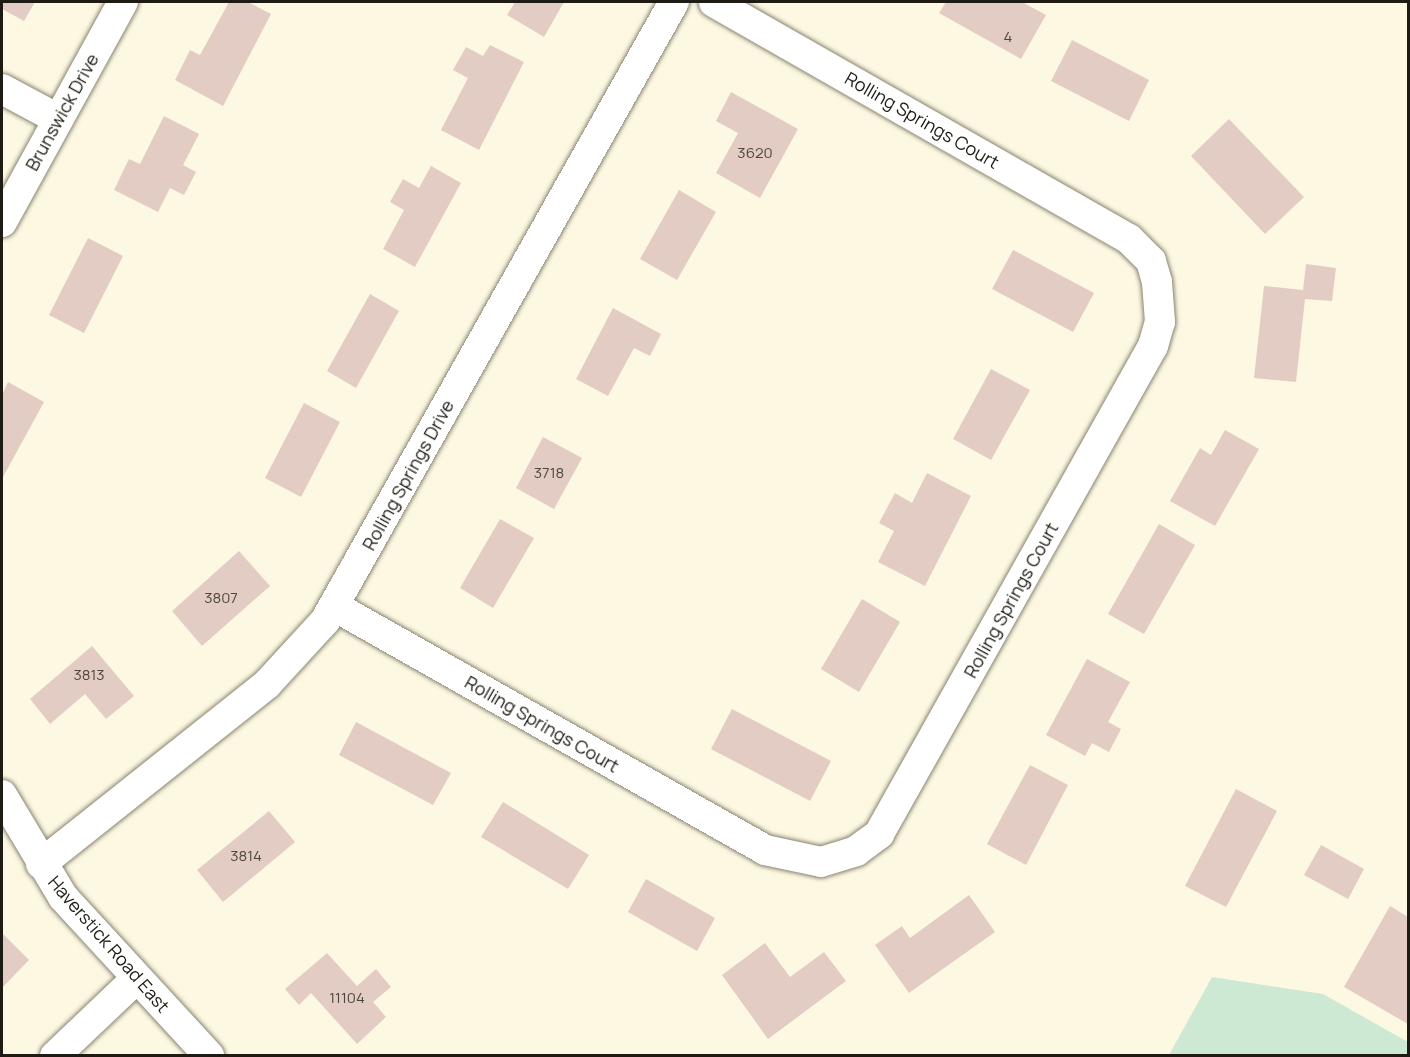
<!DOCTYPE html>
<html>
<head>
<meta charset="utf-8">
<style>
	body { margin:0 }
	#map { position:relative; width:1410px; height:1057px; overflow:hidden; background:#fdf8e2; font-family:Manrope,sans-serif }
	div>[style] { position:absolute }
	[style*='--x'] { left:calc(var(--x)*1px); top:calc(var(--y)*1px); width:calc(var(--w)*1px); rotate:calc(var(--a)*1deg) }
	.green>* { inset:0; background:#cee9d3 }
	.building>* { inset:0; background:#e3ccc3 }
	.roads { filter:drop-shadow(0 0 2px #888471) drop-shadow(0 0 2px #888471) }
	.minor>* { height:30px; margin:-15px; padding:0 15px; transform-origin:15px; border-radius:15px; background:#fff }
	span { translate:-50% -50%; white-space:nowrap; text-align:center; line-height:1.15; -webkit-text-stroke:4.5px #fff; paint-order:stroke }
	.number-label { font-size:15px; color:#4e473f }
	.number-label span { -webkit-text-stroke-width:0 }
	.street-label { font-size:18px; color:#1d1b13 }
	.frame { position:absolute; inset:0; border:3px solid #1d1b13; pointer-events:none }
</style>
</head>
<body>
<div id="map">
	<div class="green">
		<div style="clip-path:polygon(1212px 977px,1323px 994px,1408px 1042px,1408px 1055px,1169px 1055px)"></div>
	</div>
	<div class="building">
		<div style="clip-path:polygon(2px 2px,35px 2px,24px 21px,2px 9px)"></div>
		<div style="clip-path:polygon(229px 2px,248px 2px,271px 14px,223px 106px,175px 80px,190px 50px,200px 55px)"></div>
		<div style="clip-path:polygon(515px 2px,564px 2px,544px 37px,507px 15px)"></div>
		<div style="clip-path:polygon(946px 2px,1022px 2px,1046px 15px,1021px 59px,939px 13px)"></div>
		<div style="clip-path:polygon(1072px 40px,1149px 80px,1129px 121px,1051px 81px)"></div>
		<div style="clip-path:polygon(490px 45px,524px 62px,479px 150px,441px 130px,468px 78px,453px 70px,466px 47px,483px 56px)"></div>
		<div style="clip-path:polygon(731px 92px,798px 129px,760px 198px,716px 173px,738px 133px,716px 121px)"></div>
		<div style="clip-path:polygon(164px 116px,199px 134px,183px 165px,196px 172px,184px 195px,170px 188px,158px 212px,114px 190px,129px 159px,140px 164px)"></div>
		<div style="clip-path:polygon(1229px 119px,1304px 197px,1265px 234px,1191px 156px)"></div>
		<div style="clip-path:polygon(431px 166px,461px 183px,415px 267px,383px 249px,404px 210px,390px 202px,403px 179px,419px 188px)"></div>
		<div style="clip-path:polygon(679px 190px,716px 212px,677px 280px,640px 259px)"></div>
		<div style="clip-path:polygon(88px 238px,123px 256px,84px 333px,49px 315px)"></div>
		<div style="clip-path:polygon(1013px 250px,1094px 293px,1073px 332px,992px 289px)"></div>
		<div style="clip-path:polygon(1306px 264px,1336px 268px,1332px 301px,1305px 299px,1296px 382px,1254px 378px,1264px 286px,1303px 290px)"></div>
		<div style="clip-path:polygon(370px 294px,399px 311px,356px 388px,327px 371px)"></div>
		<div style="clip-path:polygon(613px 308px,661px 334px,650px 356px,634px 348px,608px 396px,576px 379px)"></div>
		<div style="clip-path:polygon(991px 369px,1030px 390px,991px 460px,953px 439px)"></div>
		<div style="clip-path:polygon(8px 382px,44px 402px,3px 477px,2px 395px)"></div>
		<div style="clip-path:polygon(304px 403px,340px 422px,301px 497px,265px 478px)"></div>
		<div style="clip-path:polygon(1225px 430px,1259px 449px,1215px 526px,1170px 501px,1200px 448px,1211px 455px)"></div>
		<div style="clip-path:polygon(543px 437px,582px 458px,554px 509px,516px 488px)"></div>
		<div style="clip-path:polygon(927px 473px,971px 496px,925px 586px,878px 562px,894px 531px,879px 523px,895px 493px,912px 503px)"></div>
		<div style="clip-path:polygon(500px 519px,534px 538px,493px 608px,460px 588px)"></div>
		<div style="clip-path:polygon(1159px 524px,1195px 545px,1144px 634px,1108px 614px)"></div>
		<div style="clip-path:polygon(239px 551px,270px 586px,202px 646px,172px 611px)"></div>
		<div style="clip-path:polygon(862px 599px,900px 622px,859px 692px,821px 669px)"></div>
		<div style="clip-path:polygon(92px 646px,134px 696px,106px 719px,85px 694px,50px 724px,30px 699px)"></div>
		<div style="clip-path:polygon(1087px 659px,1130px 682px,1108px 722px,1121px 729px,1109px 752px,1092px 743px,1085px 756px,1046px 735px)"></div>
		<div style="clip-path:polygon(732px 709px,831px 761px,810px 801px,711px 749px)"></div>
		<div style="clip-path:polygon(356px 722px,451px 773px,433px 805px,339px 755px)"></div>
		<div style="clip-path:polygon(1030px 765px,1068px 785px,1026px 865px,987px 844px)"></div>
		<div style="clip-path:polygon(1236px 789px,1277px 811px,1226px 907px,1185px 886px)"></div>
		<div style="clip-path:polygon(503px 802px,589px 855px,568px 889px,481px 837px)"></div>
		<div style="clip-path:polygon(269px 811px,295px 842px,223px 902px,197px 870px)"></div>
		<div style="clip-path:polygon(1321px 845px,1364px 869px,1348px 899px,1304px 875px)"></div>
		<div style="clip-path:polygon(646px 879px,715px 918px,697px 951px,628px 912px)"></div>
		<div style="clip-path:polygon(969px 895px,995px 932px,909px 993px,875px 945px,902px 926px,910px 938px)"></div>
		<div style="clip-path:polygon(1390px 906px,1408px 917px,1408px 1024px,1344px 987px)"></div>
		<div style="clip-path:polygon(2px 933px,29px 960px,2px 988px)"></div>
		<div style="clip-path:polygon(765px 943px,790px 977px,824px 952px,846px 981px,768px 1039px,722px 975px)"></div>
		<div style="clip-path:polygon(327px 953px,357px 986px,376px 969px,391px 987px,373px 1002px,386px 1017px,357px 1044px,311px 993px,299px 1005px,285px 989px)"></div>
	</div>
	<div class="roads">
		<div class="minor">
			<div style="--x:2;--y:89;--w:64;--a:28.2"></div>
			<div style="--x:2;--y:222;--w:251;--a:-61.2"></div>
			<div style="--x:334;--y:606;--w:495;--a:29.5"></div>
			<div style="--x:765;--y:850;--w:57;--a:12.1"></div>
			<div style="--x:821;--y:862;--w:37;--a:-17"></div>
			<div style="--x:856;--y:851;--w:29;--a:-36"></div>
			<div style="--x:879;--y:834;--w:560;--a:-60.69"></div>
			<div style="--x:1153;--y:346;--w:25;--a:-74"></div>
			<div style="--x:1160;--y:322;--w:40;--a:-94.3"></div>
			<div style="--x:1157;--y:282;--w:22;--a:-106"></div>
			<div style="--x:1151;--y:261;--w:31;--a:-135"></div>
			<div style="--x:1129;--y:239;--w:478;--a:-150.3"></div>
			<div style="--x:2;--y:795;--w:119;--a:59.1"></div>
			<div style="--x:63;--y:897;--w:216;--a:47.4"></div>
			<div style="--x:41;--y:864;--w:289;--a:-38.5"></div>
			<div style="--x:267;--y:684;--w:86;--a:-47.4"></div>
			<div style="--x:325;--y:621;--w:711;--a:-60.59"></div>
			<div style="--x:55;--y:1056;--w:113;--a:-43.6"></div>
		</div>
	</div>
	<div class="number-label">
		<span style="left:1008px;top:37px">4</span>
		<span style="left:755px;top:153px">3620</span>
		<span style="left:549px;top:473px">3718</span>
		<span style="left:221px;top:598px">3807</span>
		<span style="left:89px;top:675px">3813</span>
		<span style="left:246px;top:856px">3814</span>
		<span style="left:347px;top:998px">11104</span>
	</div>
	<div class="street-label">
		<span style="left:62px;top:112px;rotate:-61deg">Brunswick Drive</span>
		<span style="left:922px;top:120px;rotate:30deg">Rolling Springs Court</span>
		<span style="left:408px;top:475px;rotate:-61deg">Rolling Springs Drive</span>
		<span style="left:1011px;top:600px;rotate:-61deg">Rolling Springs Court</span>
		<span style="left:542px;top:724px;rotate:30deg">Rolling Springs Court</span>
		<span style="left:109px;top:944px;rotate:49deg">Haverstick Road East</span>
	</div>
	<div class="frame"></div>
</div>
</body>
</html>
